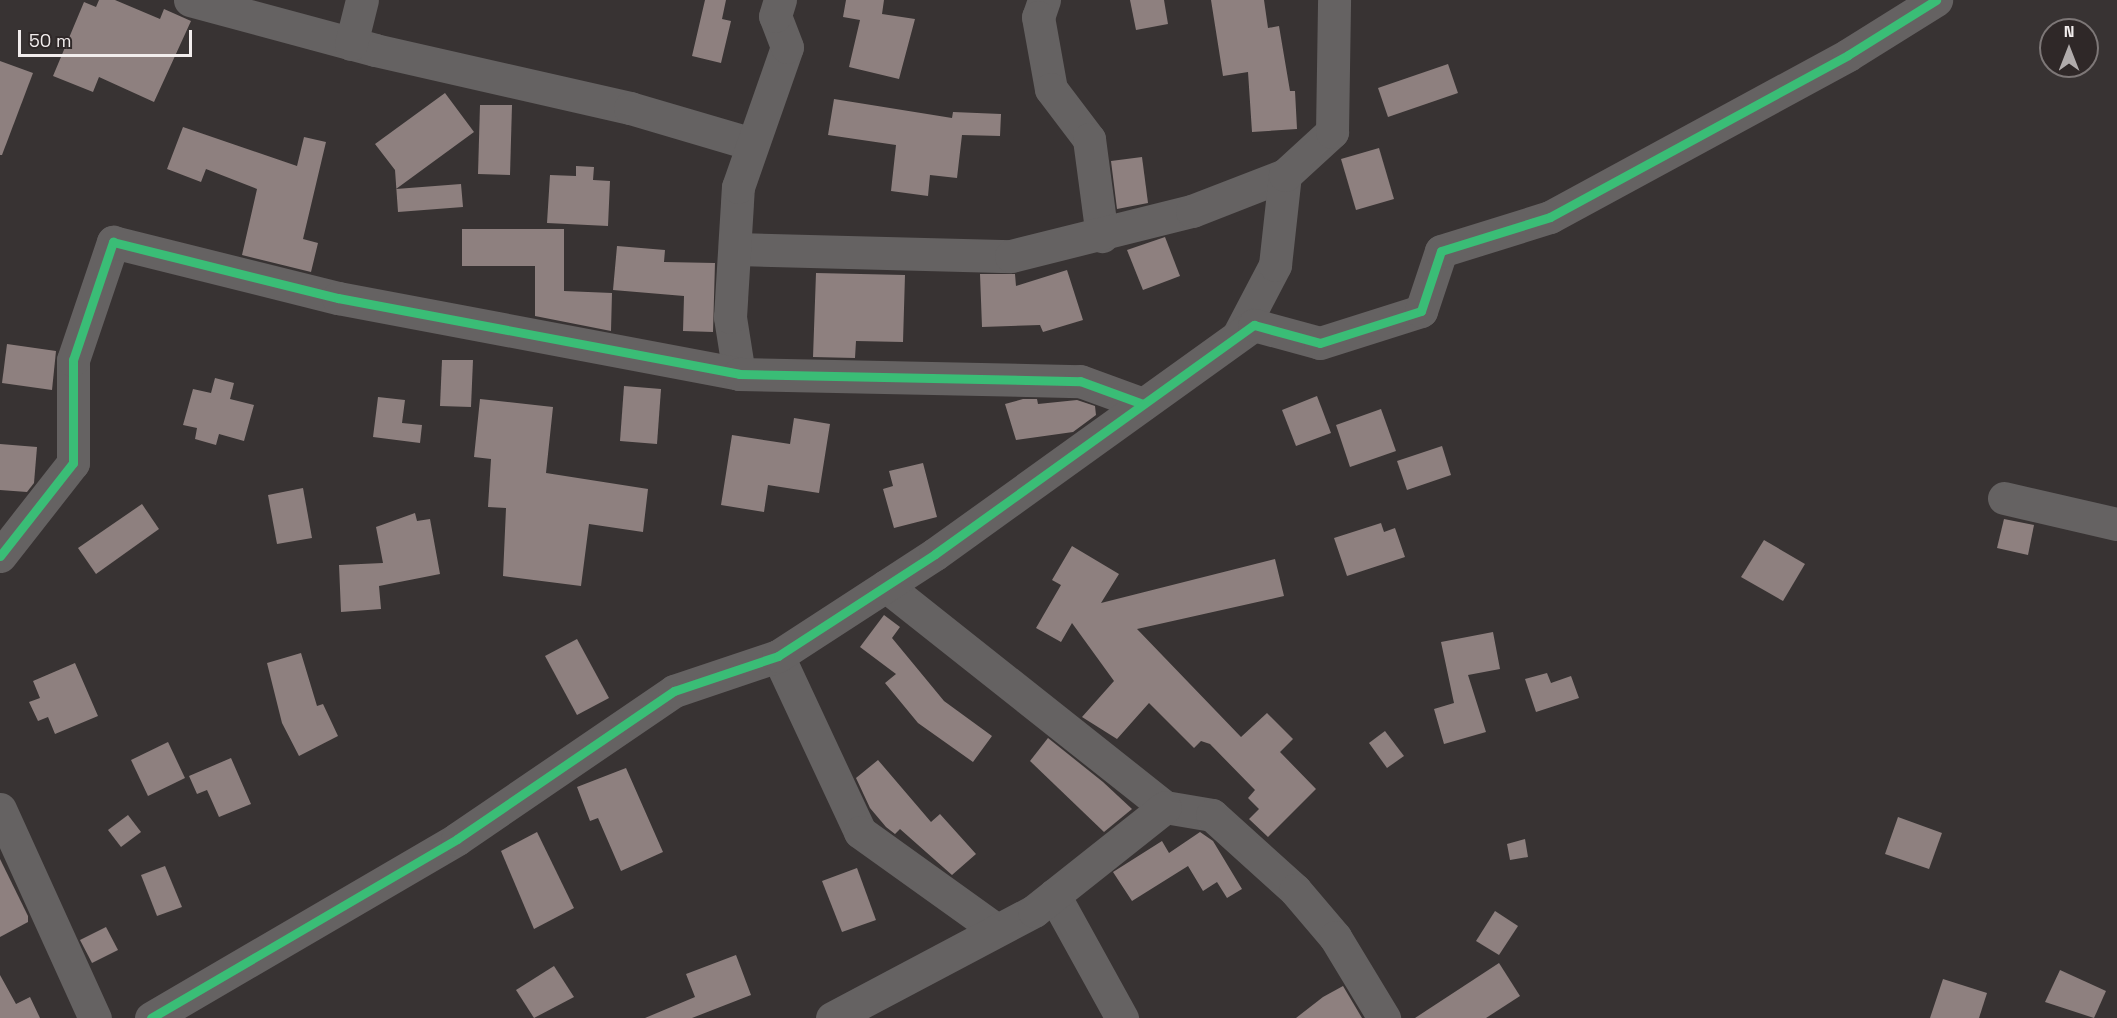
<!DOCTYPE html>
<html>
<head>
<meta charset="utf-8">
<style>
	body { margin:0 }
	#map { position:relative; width:2117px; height:1018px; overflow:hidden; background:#383333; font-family:"Space Grotesk",sans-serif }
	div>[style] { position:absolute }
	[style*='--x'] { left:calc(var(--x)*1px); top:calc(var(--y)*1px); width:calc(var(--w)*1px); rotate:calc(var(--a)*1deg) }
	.building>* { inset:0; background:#8e807f }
	.minor>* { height:33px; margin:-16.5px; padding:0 16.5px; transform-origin:16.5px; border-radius:16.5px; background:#656262 }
	.cycleway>* { height:9px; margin:-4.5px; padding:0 4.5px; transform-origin:4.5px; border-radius:4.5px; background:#3abd76 }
	span { translate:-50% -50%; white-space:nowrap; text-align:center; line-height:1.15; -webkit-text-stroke:6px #2f2828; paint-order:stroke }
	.north { position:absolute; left:2039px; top:18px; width:60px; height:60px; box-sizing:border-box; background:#2f2828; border:2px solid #7d7777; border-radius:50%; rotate:0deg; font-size:16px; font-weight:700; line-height:24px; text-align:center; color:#f2eded }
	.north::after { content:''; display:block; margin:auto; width:21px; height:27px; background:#b1acac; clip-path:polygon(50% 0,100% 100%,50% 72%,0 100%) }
	.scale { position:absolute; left:18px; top:30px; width:174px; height:27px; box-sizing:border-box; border:3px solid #f2eded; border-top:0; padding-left:8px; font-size:18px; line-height:21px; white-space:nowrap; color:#f2eded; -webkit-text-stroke:4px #2f2828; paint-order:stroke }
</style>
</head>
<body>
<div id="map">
	<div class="building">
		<div style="clip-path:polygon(99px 0,115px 0,160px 19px,164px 9px,191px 21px,154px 102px,99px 77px,93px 92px,53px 76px,84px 2px,96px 7px)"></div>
		<div style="clip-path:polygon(705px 0,726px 0,722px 19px,731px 21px,721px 63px,692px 56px)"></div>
		<div style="clip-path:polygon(846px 0,884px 0,882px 14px,915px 19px,899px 79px,849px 67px,860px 20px,843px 17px)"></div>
		<div style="clip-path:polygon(1130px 0,1164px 0,1168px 24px,1136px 30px)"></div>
		<div style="clip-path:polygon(1211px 0,1264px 0,1268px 28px,1279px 26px,1290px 91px,1295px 91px,1297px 129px,1252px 132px,1248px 72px,1223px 76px)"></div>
		<div style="clip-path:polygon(0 61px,33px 73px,2px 155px,0 155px)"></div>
		<div style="clip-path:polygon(1448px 64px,1458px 93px,1388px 117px,1378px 88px)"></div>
		<div style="clip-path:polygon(445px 93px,474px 132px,396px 189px,461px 184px,463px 207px,398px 212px,395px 170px,375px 144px)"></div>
		<div style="clip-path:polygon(834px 99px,952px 118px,953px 112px,1001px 114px,1000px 136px,962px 135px,957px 178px,930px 175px,928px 196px,891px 191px,896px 145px,828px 135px)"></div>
		<div style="clip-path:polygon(480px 105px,512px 105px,510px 175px,478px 174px)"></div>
		<div style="clip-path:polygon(183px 127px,297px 166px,304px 137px,326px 142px,303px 239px,318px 243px,311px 272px,242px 255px,257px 189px,206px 169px,201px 182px,167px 169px)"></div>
		<div style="clip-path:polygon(1379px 148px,1394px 199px,1356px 210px,1341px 159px)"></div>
		<div style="clip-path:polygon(1142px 157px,1148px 203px,1117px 209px,1111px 161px)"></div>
		<div style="clip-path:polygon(576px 166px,594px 167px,593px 180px,610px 181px,608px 226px,547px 223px,550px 175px,576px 176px)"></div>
		<div style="clip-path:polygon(462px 229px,564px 229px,564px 291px,612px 293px,611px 331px,535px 316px,535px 266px,462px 266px)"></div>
		<div style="clip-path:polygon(1165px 237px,1180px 276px,1143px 290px,1127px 250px)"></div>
		<div style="clip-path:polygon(617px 246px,665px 250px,664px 262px,715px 263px,713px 332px,683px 331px,684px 296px,613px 290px)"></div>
		<div style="clip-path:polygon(1067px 270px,1083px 320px,1043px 332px,1040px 325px,982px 327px,980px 274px,1015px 274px,1016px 286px)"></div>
		<div style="clip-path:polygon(816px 273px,905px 275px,903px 342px,856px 341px,855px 358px,813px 357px)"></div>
		<div style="clip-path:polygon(7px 344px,56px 351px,52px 390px,2px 383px)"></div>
		<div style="clip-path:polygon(442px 360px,473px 360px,471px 407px,440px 406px)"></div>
		<div style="clip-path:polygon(215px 378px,234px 383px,230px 399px,254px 405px,244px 441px,219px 434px,216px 445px,195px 439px,197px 428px,183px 425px,193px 389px,211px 393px)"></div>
		<div style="clip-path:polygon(624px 386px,661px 389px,657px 444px,620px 441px)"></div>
		<div style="clip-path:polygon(1317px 396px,1331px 433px,1296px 446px,1282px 410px)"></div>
		<div style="clip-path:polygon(378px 397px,405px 400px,402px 423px,422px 425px,420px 443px,373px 437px)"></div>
		<div style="clip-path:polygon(480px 399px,553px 407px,546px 473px,648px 489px,643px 532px,589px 524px,581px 586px,503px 576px,506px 508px,488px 507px,491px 459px,474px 457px)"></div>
		<div style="clip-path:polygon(1023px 399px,1037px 399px,1038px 404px,1077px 400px,1095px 406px,1096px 415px,1073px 432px,1016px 440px,1005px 404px)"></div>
		<div style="clip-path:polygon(1381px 409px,1396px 451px,1350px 467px,1336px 425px)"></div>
		<div style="clip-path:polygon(794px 418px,830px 424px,819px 493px,768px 485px,764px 512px,721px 505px,732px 435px,790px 444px)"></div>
		<div style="clip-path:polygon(0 444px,37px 447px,34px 483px,27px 492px,0 490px)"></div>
		<div style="clip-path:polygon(1442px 446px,1451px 475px,1407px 490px,1397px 461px)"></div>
		<div style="clip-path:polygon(923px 463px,937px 517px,894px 528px,883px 489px,893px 486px,889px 471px)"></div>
		<div style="clip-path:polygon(303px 488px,312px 538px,277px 544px,268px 495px)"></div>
		<div style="clip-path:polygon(142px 504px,159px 529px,96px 574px,78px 548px)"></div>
		<div style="clip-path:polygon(415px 513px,417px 521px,430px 519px,440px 574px,379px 586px,381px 609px,341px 612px,339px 565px,383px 563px,376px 527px)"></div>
		<div style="clip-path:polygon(2004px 519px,2034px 525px,2028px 555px,1997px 548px)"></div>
		<div style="clip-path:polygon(1381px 523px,1384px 532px,1395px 528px,1405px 557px,1347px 576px,1334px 538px)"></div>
		<div style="clip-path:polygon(1764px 540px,1805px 564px,1783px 601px,1741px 577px)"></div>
		<div style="clip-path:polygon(1072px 546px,1119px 574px,1101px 603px,1275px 559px,1284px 596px,1137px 629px,1241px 737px,1267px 713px,1293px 739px,1280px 752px,1316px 789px,1268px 837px,1249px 819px,1259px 809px,1248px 798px,1255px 790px,1210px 744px,1201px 741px,1194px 748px,1149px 703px,1117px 739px,1082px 717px,1114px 681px,1072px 623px,1061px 642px,1036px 628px,1061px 585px,1052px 580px)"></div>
		<div style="clip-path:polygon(884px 615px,900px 627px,892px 638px,944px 701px,992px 736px,973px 762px,918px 723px,885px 683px,896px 674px,860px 647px)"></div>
		<div style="clip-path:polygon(1493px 632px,1500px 669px,1468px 675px,1486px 732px,1444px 744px,1434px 709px,1454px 703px,1441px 642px)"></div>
		<div style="clip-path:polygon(577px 639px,609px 698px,577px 715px,545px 656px)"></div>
		<div style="clip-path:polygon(301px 653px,317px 706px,323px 704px,338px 736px,299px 756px,282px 723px,267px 663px)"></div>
		<div style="clip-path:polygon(75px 663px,98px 716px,55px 734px,48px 717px,38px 721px,29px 702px,40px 698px,33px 681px)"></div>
		<div style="clip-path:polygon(1547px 673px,1551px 683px,1571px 676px,1579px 698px,1536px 712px,1525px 679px)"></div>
		<div style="clip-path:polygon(1385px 731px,1404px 756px,1387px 768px,1369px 743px)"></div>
		<div style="clip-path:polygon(1048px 738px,1103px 782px,1132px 809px,1104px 832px,1030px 761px)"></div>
		<div style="clip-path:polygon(168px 742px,185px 778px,148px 796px,131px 760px)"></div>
		<div style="clip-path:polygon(231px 758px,251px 804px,219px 817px,207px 790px,197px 794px,189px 776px)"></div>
		<div style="clip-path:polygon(878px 760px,931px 822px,940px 814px,976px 854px,952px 875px,900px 829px,895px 834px,886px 827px,870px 808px,856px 778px)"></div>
		<div style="clip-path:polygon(626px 768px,663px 852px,621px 871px,598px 818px,590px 821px,577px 787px)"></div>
		<div style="clip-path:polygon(128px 815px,141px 832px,121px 847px,108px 830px)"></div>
		<div style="clip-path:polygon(1898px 817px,1942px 833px,1929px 869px,1885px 854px)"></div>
		<div style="clip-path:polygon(537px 832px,574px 908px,534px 929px,501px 851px)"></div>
		<div style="clip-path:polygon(1200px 832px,1213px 841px,1242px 889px,1227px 898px,1217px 882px,1203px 891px,1188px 866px,1132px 901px,1113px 872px,1162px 841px,1169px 853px)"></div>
		<div style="clip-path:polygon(1525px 839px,1528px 857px,1510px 860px,1507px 844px)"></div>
		<div style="clip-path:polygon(0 859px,28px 916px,28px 922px,0 937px)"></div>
		<div style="clip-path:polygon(165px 866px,182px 907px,157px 916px,141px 875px)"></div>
		<div style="clip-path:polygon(857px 868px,876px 920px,842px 932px,822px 881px)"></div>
		<div style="clip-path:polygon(1495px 911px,1518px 926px,1499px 955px,1476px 941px)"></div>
		<div style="clip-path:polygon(106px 927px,118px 950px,92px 963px,80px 940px)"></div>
		<div style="clip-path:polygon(736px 955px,751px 995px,692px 1018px,645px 1018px,695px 997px,686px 974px)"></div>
		<div style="clip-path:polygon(1499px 963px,1520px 996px,1486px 1018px,1415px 1018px)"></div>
		<div style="clip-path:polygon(554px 966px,574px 997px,534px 1018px,516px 990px)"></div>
		<div style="clip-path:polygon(2060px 970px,2106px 991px,2094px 1018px,2045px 1002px)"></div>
		<div style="clip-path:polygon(0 975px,16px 1004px,30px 997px,40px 1018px,0 1018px)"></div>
		<div style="clip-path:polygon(1943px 979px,1987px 993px,1979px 1018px,1930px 1018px)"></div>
		<div style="clip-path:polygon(1343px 986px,1362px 1018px,1296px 1018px,1323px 997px)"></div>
	</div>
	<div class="minor">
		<div style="--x:190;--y:0;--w:192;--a:15.1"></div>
		<div style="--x:375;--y:50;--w:262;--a:12.8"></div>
		<div style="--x:630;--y:108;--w:127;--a:16.4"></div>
		<div style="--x:1044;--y:0;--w:18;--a:109"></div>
		<div style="--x:1038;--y:17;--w:73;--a:79.8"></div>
		<div style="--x:1051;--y:89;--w:63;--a:52.8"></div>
		<div style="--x:1089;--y:139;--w:98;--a:82.4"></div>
		<div style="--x:351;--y:44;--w:45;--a:-76"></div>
		<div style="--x:737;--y:249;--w:274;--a:1.5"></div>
		<div style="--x:1011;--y:256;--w:187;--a:-14"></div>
		<div style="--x:1192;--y:211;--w:100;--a:-21.2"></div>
		<div style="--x:1239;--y:334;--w:78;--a:-62.4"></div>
		<div style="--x:1275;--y:265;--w:91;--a:-83.7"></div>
		<div style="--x:1285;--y:175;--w:64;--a:-42.5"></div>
		<div style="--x:1332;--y:132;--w:132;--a:-89.1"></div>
		<div style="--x:739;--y:374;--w:58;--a:-99"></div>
		<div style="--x:730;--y:317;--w:130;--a:-86.5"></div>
		<div style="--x:738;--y:187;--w:148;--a:-70.7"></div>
		<div style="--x:787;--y:47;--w:33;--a:-111"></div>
		<div style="--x:775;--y:16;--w:17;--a:-73"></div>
		<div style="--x:2004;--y:498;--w:116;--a:13"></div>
		<div style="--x:0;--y:556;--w:118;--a:-51.9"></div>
		<div style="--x:73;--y:463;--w:103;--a:-90"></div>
		<div style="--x:73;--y:360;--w:125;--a:-71.3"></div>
		<div style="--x:113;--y:242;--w:232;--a:14"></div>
		<div style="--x:338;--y:298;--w:408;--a:10.7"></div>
		<div style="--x:739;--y:374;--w:341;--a:1.2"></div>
		<div style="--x:1080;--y:381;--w:67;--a:20.1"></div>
		<div style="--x:886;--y:586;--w:356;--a:38.4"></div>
		<div style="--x:1165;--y:807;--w:48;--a:9.7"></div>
		<div style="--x:1212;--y:815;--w:112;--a:42.1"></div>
		<div style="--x:1295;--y:890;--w:62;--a:49.6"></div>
		<div style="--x:1335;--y:937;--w:95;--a:58.8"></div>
		<div style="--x:778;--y:656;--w:194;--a:65"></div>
		<div style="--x:860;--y:832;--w:168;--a:35.6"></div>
		<div style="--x:0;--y:809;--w:230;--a:65.6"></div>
		<div style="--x:1054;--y:895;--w:141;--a:61.1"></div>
		<div style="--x:151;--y:1018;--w:355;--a:-30.3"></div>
		<div style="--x:457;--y:839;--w:263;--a:-34.3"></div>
		<div style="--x:674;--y:691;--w:110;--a:-18.6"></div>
		<div style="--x:778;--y:656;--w:187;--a:-33"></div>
		<div style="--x:935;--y:554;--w:393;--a:-35.7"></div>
		<div style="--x:1254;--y:325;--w:68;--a:15.3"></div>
		<div style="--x:1320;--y:343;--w:106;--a:-17.6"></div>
		<div style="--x:1421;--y:311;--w:63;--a:-71.6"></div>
		<div style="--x:1441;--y:251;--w:114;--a:-17.3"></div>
		<div style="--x:1550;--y:217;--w:339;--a:-28.5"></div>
		<div style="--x:1848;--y:55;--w:104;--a:-32"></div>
		<div style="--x:832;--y:1018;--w:229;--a:-27.9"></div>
		<div style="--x:1034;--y:911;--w:167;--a:-38.4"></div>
	</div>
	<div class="cycleway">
		<div style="--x:0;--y:556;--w:118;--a:-51.9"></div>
		<div style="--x:73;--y:463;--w:103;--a:-90"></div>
		<div style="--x:73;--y:360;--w:125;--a:-71.3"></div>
		<div style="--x:113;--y:242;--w:232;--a:14"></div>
		<div style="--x:338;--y:298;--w:408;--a:10.7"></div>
		<div style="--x:739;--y:374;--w:341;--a:1.2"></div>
		<div style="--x:1080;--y:381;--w:67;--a:20.1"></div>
		<div style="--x:151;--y:1018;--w:355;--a:-30.3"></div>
		<div style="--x:457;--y:839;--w:263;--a:-34.3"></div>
		<div style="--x:674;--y:691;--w:110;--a:-18.6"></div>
		<div style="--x:778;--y:656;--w:187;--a:-33"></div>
		<div style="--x:935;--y:554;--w:393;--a:-35.7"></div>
		<div style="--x:1254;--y:325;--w:68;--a:15.3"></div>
		<div style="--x:1320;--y:343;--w:106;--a:-17.6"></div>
		<div style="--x:1421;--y:311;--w:63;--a:-71.6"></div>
		<div style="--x:1441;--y:251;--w:114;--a:-17.3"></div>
		<div style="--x:1550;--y:217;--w:339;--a:-28.5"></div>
		<div style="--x:1848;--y:55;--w:104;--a:-32"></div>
	</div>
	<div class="north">N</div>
	<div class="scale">50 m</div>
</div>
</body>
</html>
